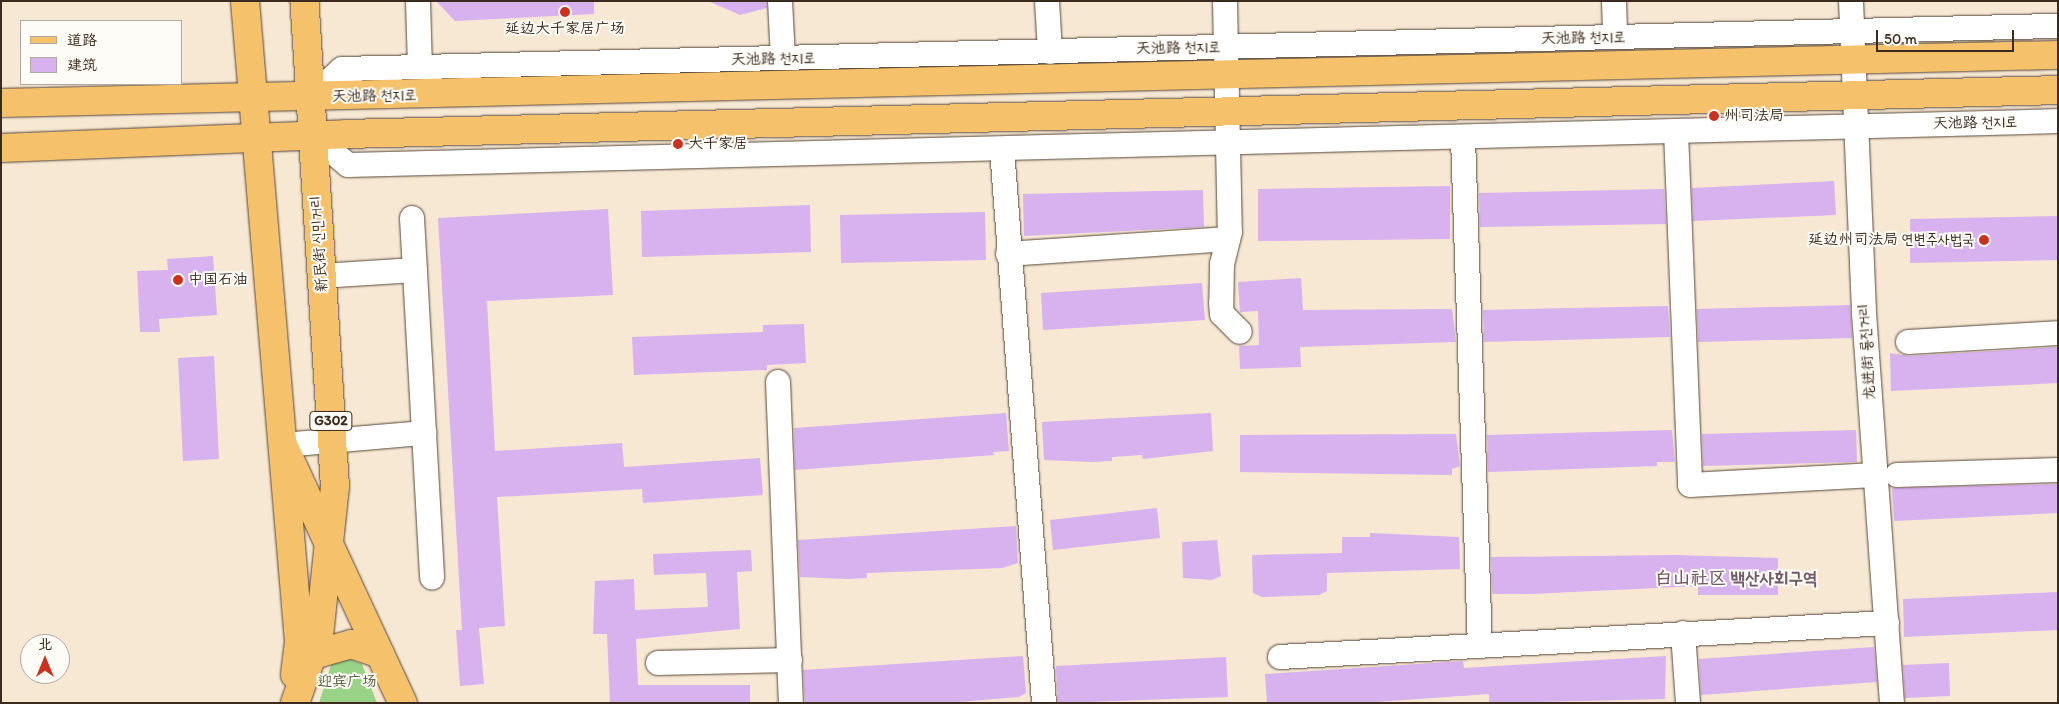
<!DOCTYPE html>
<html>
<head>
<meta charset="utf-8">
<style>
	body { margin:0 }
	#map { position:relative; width:2059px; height:704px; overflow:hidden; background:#f6e8d3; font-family:Itim,"LXGW WenKai TC","Poor Story",sans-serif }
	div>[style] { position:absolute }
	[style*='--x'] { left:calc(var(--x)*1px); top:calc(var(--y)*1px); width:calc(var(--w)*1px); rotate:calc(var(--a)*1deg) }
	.green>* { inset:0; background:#98d387 }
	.building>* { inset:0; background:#d8b1ef }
	.roads { filter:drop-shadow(0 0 1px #574639) drop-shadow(0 0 1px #574639) }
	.minor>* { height:24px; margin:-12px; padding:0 12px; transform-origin:12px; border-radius:12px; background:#fff }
	.major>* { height:28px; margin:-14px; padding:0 14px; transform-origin:14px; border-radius:14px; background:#f5c16b }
	.highway>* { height:28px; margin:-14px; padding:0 14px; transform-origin:14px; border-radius:14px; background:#f5c16b }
	.dots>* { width:14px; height:14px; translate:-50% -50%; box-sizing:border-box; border:2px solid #fdfcf7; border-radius:50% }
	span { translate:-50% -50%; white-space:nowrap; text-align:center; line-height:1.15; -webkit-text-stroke:4px #fdfcf7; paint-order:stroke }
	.shield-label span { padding:1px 4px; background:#fdfcf7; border:1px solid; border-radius:4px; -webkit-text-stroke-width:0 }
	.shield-label { font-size:14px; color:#3b2a1e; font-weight:700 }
	.poi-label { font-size:15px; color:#3b2a1e }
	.left { translate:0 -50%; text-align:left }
	.right { translate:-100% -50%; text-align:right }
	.street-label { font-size:15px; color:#3b2a1e }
	.park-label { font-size:15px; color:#575d3e }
	.quarter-label { font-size:18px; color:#725967; font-weight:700 }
	.frame { position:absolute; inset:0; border:2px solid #3b2a1e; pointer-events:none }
	.legend { position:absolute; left:20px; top:20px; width:162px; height:65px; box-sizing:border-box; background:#fdfcf7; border:1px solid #afa8a0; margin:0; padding:6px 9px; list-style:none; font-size:15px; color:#3b2a1e }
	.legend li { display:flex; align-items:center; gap:10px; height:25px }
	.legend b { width:25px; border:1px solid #afa8a0 }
	.north { position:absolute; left:20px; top:634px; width:50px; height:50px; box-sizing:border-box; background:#fdfcf7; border:1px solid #afa8a0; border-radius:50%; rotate:0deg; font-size:14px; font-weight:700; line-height:20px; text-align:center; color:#3b2a1e }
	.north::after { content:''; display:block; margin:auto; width:18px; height:22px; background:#c8321e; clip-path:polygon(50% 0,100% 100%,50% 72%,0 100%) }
	.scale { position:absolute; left:1876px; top:30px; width:138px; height:22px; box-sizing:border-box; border:2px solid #3b2a1e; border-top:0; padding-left:6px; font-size:15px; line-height:18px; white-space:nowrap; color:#3b2a1e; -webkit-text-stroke:4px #fdfcf7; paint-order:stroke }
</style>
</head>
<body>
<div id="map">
	<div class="green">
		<div style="clip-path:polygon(347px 658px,362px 664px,377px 703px,319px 703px,332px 662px)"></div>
	</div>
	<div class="building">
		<div style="clip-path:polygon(436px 1px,594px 1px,594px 14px,455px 21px)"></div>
		<div style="clip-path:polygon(708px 1px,766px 1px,767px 8px,740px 15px)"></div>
		<div style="clip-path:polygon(1834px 181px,1836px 215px,1693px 221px,1692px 188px)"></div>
		<div style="clip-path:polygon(1450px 186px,1450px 239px,1258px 241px,1258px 189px)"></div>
		<div style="clip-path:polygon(1664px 189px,1666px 224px,1480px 227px,1479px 193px)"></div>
		<div style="clip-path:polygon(1203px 190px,1204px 227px,1024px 236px,1023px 194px)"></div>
		<div style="clip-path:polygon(810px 205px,811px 252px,642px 257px,641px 211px)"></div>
		<div style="clip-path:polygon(608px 209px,613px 295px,487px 301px,495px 451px,622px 443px,624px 467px,760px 458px,763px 495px,643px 503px,642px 489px,497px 497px,505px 626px,479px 628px,484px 684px,460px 686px,456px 630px,462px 630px,438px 218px)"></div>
		<div style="clip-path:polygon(985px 212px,986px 260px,841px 263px,840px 215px)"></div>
		<div style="clip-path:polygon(2058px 216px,2058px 260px,1910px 263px,1910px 219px)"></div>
		<div style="clip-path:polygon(213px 256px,217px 315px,159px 319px,160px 332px,140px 332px,137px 271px,168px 270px,167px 259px)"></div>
		<div style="clip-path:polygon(1301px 278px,1303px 310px,1452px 309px,1456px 342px,1300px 347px,1301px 367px,1240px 369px,1239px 346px,1259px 345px,1258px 311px,1240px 312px,1238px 282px)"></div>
		<div style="clip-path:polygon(1202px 283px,1205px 320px,1043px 330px,1041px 293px)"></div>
		<div style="clip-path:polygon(1850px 305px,1852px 338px,1698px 342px,1697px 309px)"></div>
		<div style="clip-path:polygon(1668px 306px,1670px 337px,1484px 342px,1483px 310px)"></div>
		<div style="clip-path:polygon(804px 324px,806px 363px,767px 365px,767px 370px,634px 375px,632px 337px,763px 332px,763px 325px)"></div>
		<div style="clip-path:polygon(2058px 347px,2058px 383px,1891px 391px,1890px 353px,1909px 356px)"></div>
		<div style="clip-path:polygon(214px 356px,219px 459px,183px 461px,178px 358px)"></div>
		<div style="clip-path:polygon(1006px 413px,1009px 451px,993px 452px,994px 455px,795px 470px,794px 428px)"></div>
		<div style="clip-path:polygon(1211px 413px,1213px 451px,1143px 459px,1142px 455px,1112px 457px,1112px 461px,1092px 462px,1044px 460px,1042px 422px)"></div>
		<div style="clip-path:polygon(1672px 430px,1675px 462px,1657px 462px,1657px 466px,1488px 472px,1487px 435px)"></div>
		<div style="clip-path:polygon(1856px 430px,1857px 462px,1703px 466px,1702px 434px)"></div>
		<div style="clip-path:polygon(1240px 435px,1456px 434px,1460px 466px,1452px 469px,1452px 475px,1240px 472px)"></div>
		<div style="clip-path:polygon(2058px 484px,2058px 513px,1894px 521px,1892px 488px)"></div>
		<div style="clip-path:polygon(1157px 508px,1160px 538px,1053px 550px,1050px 520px)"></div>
		<div style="clip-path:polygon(1016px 526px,1018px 563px,1002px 568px,867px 573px,867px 578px,847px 579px,800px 577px,798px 540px)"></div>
		<div style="clip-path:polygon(1370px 533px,1459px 537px,1460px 569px,1327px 573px,1327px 591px,1319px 595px,1262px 597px,1253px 593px,1252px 555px,1342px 553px,1342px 537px,1370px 537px)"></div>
		<div style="clip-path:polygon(1217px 540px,1221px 576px,1212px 580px,1183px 578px,1182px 542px)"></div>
		<div style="clip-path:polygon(751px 550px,752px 571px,737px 572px,740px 629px,636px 639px,638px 685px,750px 685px,750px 703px,610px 703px,607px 634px,593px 634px,595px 581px,634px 579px,635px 610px,708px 607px,706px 573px,654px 575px,653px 554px)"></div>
		<div style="clip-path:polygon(1675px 555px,1778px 558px,1778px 595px,1698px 595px,1698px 586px,1531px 594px,1493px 594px,1492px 589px,1491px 557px)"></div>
		<div style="clip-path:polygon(2058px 592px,2058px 630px,1904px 637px,1903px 599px)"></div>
		<div style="clip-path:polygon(1874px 647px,1877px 682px,1701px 695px,1699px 659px)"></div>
		<div style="clip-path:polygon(1023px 656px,1026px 693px,1019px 697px,946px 703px,805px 703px,803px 670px)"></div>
		<div style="clip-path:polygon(1666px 656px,1665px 699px,1489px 703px,1489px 694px,1361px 703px,1267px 703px,1265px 674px,1463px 661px,1464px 668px)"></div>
		<div style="clip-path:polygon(1226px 657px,1228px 697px,1058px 703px,1056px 666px)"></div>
		<div style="clip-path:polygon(1949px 663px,1950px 696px,1905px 698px,1903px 665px)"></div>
	</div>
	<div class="roads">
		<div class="minor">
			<div style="--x:418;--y:1;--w:66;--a:88.3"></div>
			<div style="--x:780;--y:1;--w:57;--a:87"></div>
			<div style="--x:1047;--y:1;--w:51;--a:86.6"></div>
			<div style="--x:1225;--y:1;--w:231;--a:88.8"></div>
			<div style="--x:1230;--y:232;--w:33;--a:104"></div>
			<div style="--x:1222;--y:264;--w:39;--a:91"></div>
			<div style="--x:1221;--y:303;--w:11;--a:85"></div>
			<div style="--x:1222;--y:314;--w:25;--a:45"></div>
			<div style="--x:1614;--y:1;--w:36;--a:88"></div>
			<div style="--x:1851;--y:1;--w:312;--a:87.6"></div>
			<div style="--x:1864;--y:313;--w:391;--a:85.9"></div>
			<div style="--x:310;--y:98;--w:43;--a:-42.2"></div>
			<div style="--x:342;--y:69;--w:1717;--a:-1.44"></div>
			<div style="--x:1676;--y:132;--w:353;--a:87.7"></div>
			<div style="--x:1690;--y:485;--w:185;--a:-3.1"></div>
			<div style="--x:312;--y:135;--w:47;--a:39.8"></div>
			<div style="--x:348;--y:165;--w:1711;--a:-1.47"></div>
			<div style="--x:1463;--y:137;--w:509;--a:88.09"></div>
			<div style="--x:1002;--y:149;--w:556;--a:85.66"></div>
			<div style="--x:412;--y:218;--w:360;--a:86.8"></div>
			<div style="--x:1008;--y:254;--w:220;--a:-3.9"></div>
			<div style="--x:321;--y:276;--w:94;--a:-3.7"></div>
			<div style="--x:1908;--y:342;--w:150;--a:-3.4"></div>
			<div style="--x:778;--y:382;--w:321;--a:87.7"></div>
			<div style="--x:283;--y:445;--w:142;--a:-4.9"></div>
			<div style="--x:1897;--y:475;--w:161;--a:-1.8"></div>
			<div style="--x:1683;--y:633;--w:70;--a:85.9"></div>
			<div style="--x:1280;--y:657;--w:608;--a:-3.21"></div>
			<div style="--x:658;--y:663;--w:132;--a:-1.3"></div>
		</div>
		<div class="major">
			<div style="--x:1;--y:103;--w:2058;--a:-1.34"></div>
			<div style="--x:1;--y:148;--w:345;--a:-2.3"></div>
			<div style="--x:346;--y:134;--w:1713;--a:-1.47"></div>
			<div style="--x:283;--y:445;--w:285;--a:65.1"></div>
		</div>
		<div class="highway">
			<div style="--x:245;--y:1;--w:643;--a:85.18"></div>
			<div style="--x:299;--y:642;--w:33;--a:97"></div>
			<div style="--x:313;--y:655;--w:40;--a:-16"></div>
			<div style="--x:351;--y:644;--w:31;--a:19"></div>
			<div style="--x:295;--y:703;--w:71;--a:-70.3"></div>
			<div style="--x:319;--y:636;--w:150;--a:-83.9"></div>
			<div style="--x:335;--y:487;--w:487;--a:-93.6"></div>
		</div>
	</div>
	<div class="dots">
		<div style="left:565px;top:12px;background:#c8321e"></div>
		<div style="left:1714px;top:116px;background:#c8321e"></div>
		<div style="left:678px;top:144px;background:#c8321e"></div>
		<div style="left:1984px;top:240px;background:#c8321e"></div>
		<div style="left:178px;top:280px;background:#c8321e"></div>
	</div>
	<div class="shield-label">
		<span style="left:331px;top:421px">G302</span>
	</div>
	<div class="poi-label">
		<span style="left:565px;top:29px">延边大千家居广场</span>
		<span class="left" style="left:1724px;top:116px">州司法局</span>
		<span class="left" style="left:688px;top:144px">大千家居</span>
		<span class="right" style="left:1974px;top:240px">延边州司法局 연변주사법국</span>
		<span class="left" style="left:188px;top:280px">中国石油</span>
	</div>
	<div class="street-label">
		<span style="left:1583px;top:38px;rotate:-1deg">天池路 천지로</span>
		<span style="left:1178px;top:48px;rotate:-1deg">天池路 천지로</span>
		<span style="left:773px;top:59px;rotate:-1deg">天池路 천지로</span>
		<span style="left:374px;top:96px;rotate:-1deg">天池路 천지로</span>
		<span style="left:1975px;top:123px;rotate:-1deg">天池路 천지로</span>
		<span style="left:319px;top:244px;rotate:-94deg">新民街 신민거리</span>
		<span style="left:1867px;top:352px;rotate:-94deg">龙进街 룡진거리</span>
	</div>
	<div class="park-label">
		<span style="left:347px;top:682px">迎宾广场</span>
	</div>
	<div class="quarter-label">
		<span style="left:1736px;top:578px">白山社区 백산사회구역</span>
	</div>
	<div class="frame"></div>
	<ul class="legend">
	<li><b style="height:6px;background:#f5c16b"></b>道路</li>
	<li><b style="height:14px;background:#d8b1ef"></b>建筑</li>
	</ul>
	<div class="north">北</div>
	<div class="scale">50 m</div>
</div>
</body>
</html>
